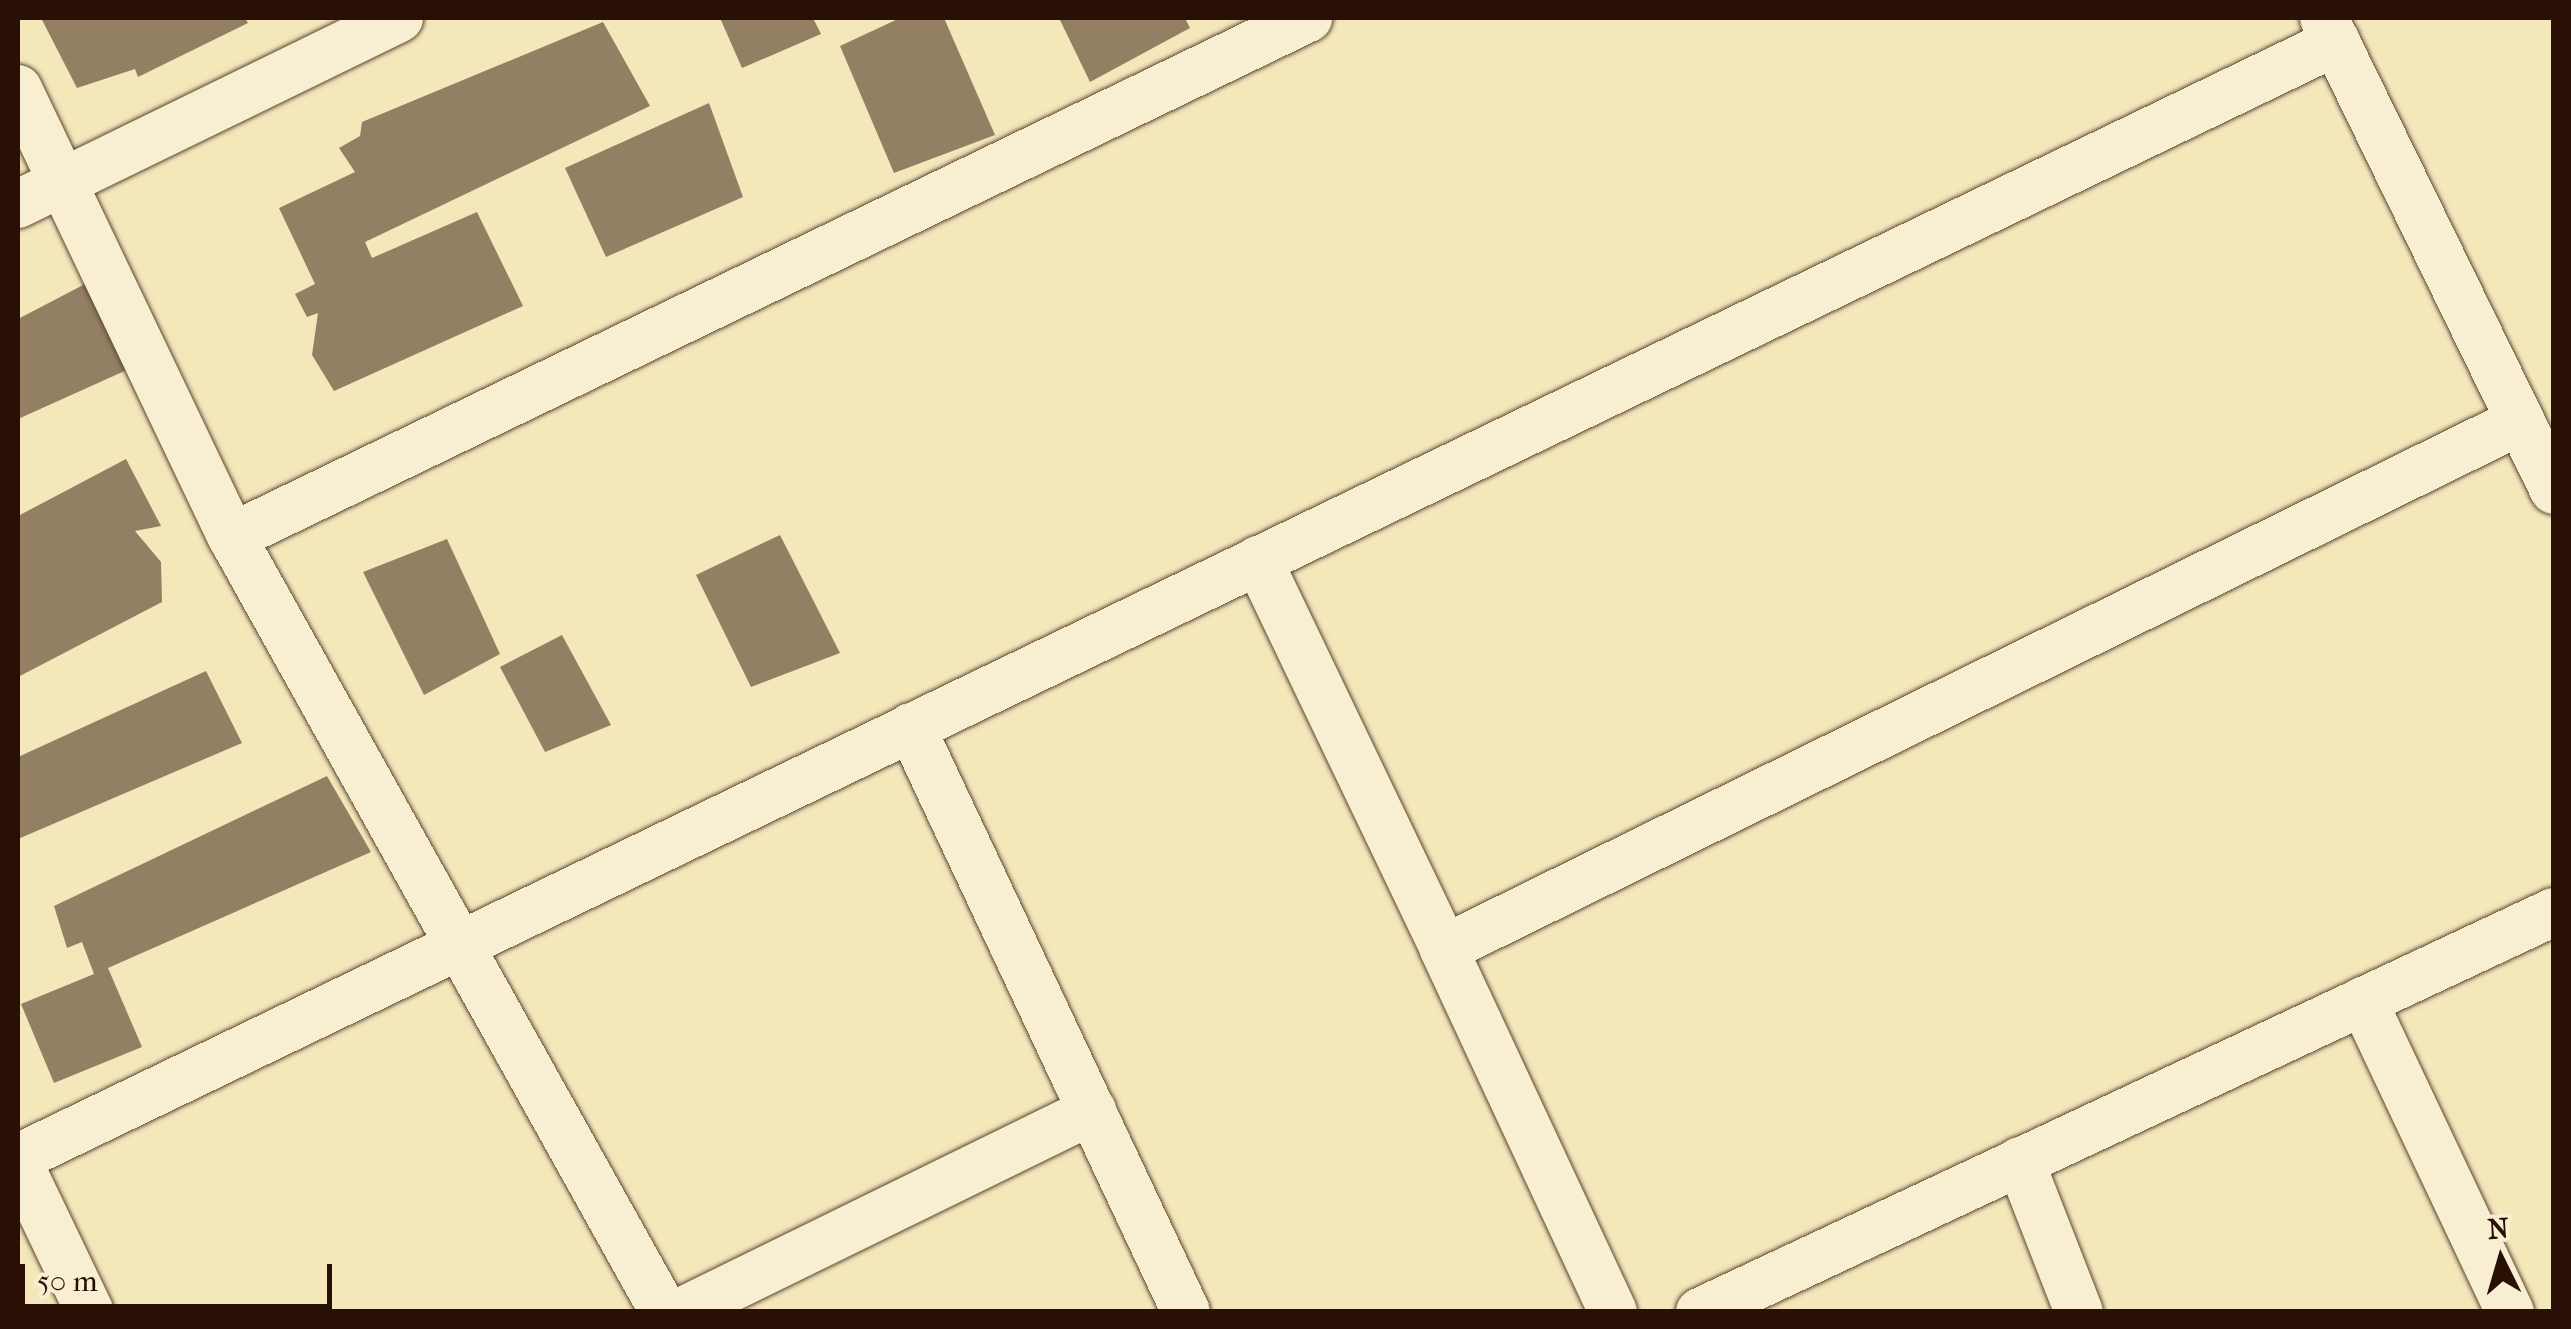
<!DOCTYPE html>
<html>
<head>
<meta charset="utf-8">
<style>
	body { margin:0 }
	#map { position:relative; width:2571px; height:1329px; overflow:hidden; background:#f4e7ba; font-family:"IM FELL French Canon",serif }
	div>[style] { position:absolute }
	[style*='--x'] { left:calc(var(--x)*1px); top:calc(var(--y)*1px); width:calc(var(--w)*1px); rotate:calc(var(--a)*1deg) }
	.building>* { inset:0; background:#937f63 }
	.roads { filter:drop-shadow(0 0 2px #5c4532) drop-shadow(0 0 2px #5c4532) }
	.minor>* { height:48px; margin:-24px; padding:0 24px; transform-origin:24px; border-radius:24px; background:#f8efd2 }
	span { translate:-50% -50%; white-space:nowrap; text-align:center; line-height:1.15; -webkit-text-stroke:8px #f8efd2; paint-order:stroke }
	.frame { position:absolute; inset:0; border:20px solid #2a0f05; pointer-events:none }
	.north { position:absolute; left:2451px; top:1209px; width:100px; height:100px; -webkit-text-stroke:8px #f8efd2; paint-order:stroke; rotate:355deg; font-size:28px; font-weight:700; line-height:40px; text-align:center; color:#2a0f05 }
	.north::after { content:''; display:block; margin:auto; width:35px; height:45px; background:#2a0f05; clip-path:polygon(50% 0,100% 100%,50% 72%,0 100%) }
	.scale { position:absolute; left:20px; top:1264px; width:312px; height:45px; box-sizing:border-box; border:5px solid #2a0f05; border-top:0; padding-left:12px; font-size:30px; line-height:35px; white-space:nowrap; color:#2a0f05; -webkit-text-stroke:8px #f8efd2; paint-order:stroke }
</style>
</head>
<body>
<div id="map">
	<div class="building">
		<div style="clip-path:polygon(41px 18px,245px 18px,248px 23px,138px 77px,135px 69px,77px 88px)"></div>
		<div style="clip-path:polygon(720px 18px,813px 18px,821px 34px,742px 68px)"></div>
		<div style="clip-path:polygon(900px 18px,944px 18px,995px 135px,894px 173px,840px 46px)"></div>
		<div style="clip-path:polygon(1059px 18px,1185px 18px,1190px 28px,1090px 82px)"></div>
		<div style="clip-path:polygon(603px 22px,650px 106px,365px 242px,372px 258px,477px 212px,523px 306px,334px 391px,312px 355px,318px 313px,307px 317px,295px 294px,315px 284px,279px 208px,355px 172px,339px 148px,360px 136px,362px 122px)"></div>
		<div style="clip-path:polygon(709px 103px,743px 197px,606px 257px,565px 168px)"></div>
		<div style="clip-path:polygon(85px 284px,129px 369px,18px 419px,18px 319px)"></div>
		<div style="clip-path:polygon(126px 459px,161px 526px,135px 531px,161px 562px,162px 602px,18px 677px,18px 516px)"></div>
		<div style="clip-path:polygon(780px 535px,840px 653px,751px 687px,696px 575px)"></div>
		<div style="clip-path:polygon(447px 539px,500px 654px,424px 695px,363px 572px)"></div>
		<div style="clip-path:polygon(562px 635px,611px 725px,545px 752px,500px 667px)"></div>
		<div style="clip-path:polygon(206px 671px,242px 743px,18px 839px,18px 757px)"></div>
		<div style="clip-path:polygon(327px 776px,371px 852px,108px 968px,142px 1047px,54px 1083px,21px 1004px,94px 974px,82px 942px,67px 948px,54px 906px)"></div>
	</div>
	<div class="roads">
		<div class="minor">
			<div style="--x:2324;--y:18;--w:525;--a:64.02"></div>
			<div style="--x:18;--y:89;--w:496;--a:64.5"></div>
			<div style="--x:232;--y:537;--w:887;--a:60.86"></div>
			<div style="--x:18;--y:204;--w:424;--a:-26"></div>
			<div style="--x:232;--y:537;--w:1195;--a:-25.75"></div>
			<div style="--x:1258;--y:560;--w:431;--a:64.4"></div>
			<div style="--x:911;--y:727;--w:646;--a:64.82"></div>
			<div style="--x:2363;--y:1001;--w:344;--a:64.7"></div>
			<div style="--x:18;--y:1158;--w:2573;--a:-25.71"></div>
			<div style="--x:2020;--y:1161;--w:162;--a:68.7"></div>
			<div style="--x:18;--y:1162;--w:166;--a:64.4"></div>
			<div style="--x:681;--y:1312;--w:458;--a:-26.1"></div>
			<div style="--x:1613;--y:1312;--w:400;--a:-115"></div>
			<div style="--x:1444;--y:949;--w:1199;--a:-26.14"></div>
			<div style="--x:1700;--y:1312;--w:943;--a:-25.1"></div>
		</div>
	</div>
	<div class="frame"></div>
	<div class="north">N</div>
	<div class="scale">50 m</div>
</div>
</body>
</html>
